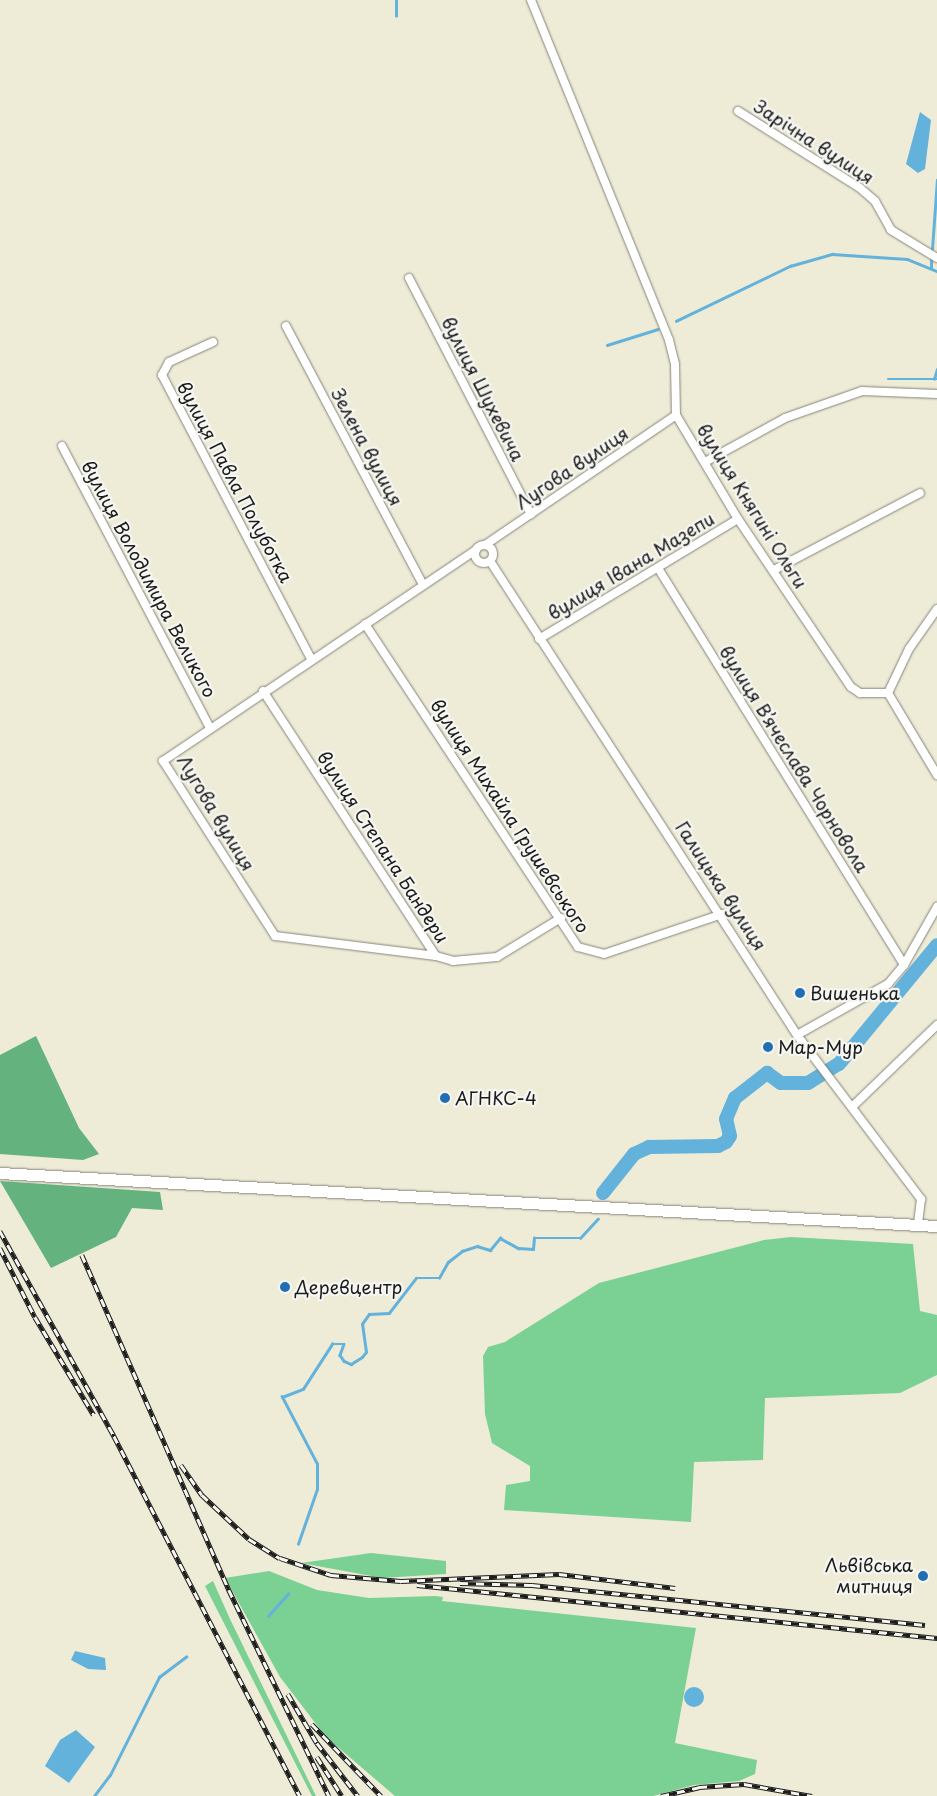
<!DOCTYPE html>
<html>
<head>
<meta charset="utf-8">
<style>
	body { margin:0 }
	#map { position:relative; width:937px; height:1796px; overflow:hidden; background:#eeebd7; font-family:"Playpen Sans",sans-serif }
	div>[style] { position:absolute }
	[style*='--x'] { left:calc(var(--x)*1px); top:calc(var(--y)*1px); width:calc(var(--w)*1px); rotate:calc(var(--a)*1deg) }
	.green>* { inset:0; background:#7bd094 }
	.forest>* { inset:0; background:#64b27e }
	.water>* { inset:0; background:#62b2dc }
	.round { border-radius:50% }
	.stream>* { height:2.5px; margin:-1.25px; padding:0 1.25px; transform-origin:1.25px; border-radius:1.25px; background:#62b2dc }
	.river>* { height:14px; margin:-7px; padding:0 7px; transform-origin:7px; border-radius:7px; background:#62b2dc }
	.roads { filter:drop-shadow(0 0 1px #85847a) drop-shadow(0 0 1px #85847a) }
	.minor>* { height:8px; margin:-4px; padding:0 4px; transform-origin:4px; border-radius:4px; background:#fff }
	.minor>.ring { margin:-4px; padding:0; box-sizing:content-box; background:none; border:8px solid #fff; border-radius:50% }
	.highway>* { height:11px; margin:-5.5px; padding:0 5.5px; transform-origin:5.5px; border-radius:5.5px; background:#fff }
	.rail>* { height:4.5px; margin-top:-2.25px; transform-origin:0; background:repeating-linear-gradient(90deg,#f6f6f2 0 8px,#1c1c1c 0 16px); box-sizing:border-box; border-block:1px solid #1c1c1c }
	.dots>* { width:14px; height:14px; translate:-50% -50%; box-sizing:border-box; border:2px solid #f6f6f2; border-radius:50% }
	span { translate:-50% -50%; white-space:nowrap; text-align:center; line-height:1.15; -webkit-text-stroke:4.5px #f6f6f2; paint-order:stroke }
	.street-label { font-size:18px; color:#1c1c1c }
	.poi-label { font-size:18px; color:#1c1c1c }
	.left { translate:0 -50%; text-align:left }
	.right { translate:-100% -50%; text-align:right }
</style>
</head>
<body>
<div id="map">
	<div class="green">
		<div style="clip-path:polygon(791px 1237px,913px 1244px,920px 1311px,937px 1315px,937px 1375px,900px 1393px,765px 1398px,763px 1460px,694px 1462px,691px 1522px,504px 1510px,506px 1485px,530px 1481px,530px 1466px,492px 1443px,485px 1414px,483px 1356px,488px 1347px,505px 1342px,599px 1283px,764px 1240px)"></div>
		<div style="clip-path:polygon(371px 1553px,446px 1561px,446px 1574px,382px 1578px,301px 1563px)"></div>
		<div style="clip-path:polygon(269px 1571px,317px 1590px,369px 1598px,435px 1596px,443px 1597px,442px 1601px,696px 1628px,675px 1743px,757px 1760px,755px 1774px,739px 1781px,694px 1785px,653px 1796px,395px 1796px,326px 1737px,280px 1677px,225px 1578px)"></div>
		<div style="clip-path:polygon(213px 1581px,230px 1619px,316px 1796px,312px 1796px,205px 1586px)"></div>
	</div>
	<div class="forest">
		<div style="clip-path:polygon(36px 1036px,79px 1128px,99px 1154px,83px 1160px,0 1154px,0 1055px)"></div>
		<div style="clip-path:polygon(0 1181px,160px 1192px,163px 1210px,132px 1208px,116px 1237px,51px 1268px)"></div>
	</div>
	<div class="water">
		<div style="clip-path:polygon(920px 112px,931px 120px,925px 169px,918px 173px,906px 164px)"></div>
		<div style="clip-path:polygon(75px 1651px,105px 1658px,106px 1670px,88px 1669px,71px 1660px)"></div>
		<div class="round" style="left:684px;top:1687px;width:20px;height:20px"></div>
		<div style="clip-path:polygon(76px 1730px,95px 1747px,69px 1783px,45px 1766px,60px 1740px)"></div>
	</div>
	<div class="stream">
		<div style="--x:396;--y:16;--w:16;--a:-90"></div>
		<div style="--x:932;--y:249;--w:69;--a:-85.9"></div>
		<div style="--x:931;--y:268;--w:8;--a:-90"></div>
		<div style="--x:676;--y:321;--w:127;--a:-25.8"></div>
		<div style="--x:790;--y:266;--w:44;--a:-15.9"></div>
		<div style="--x:832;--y:254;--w:75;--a:3.8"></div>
		<div style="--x:907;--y:259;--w:32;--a:22"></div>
		<div style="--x:607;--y:345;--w:53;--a:-17.4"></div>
		<div style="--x:888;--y:379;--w:49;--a:0"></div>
		<div style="--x:934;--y:379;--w:10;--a:-73"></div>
		<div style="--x:298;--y:1544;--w:58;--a:-70.9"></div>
		<div style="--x:317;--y:1489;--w:25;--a:-90"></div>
		<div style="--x:317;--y:1464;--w:76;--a:-117.6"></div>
		<div style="--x:282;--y:1397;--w:22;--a:-21"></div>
		<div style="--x:303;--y:1389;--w:54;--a:-57.2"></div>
		<div style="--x:332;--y:1344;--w:12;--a:0"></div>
		<div style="--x:344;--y:1344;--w:12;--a:110"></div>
		<div style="--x:340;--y:1355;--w:7;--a:56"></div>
		<div style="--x:344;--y:1361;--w:8;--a:23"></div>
		<div style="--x:351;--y:1364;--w:13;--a:-32"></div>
		<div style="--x:362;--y:1357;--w:6;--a:-51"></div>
		<div style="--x:366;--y:1352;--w:28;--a:-98"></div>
		<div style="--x:362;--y:1324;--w:12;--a:-55"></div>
		<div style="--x:369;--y:1314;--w:20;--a:-3"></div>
		<div style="--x:389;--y:1313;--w:44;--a:-52.4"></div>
		<div style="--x:416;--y:1278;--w:23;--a:0"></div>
		<div style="--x:439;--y:1278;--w:18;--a:-61"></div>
		<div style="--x:448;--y:1262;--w:18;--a:-38"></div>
		<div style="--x:462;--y:1251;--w:16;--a:-18"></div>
		<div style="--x:477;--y:1246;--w:14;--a:17"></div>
		<div style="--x:490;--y:1250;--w:16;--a:-50"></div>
		<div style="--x:500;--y:1238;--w:21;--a:29"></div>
		<div style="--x:518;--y:1248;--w:15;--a:4"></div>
		<div style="--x:533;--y:1249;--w:11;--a:-85"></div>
		<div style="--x:534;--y:1238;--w:46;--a:0"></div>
		<div style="--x:580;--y:1238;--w:26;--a:-47"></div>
		<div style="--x:268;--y:1616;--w:30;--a:-48"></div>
		<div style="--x:94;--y:1796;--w:26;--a:-53"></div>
		<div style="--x:110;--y:1775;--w:110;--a:-63.4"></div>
		<div style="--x:159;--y:1677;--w:34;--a:-37"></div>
	</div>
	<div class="river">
		<div style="--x:603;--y:1193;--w:50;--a:-51.5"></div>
		<div style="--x:634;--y:1154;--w:17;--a:-25"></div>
		<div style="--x:649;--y:1147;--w:69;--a:-0.8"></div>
		<div style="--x:718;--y:1146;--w:9;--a:-27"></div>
		<div style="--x:726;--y:1142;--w:7;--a:-56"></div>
		<div style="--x:730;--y:1136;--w:17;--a:-103"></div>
		<div style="--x:726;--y:1119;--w:23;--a:-67"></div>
		<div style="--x:735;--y:1098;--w:41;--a:-38"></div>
		<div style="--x:767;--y:1073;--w:17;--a:36"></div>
		<div style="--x:781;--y:1083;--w:27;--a:0"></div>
		<div style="--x:808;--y:1083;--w:36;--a:-32"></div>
		<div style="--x:839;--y:1064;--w:154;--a:-50.5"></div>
	</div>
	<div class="roads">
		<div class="minor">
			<div style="--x:531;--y:0;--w:367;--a:67.9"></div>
			<div style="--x:669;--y:340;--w:25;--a:76"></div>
			<div style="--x:675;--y:364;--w:51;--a:88.9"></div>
			<div style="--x:676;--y:415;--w:121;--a:59.2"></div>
			<div style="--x:738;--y:519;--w:202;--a:56.1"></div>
			<div style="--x:851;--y:687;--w:11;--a:34"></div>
			<div style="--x:860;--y:693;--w:28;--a:0"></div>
			<div style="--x:738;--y:111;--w:144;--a:32.3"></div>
			<div style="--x:860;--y:188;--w:20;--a:41"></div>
			<div style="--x:875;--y:201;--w:33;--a:61"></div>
			<div style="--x:891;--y:230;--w:54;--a:31.3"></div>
			<div style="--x:409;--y:278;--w:266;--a:62.7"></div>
			<div style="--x:286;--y:326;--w:291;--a:62.1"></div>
			<div style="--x:213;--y:342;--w:48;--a:155.6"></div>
			<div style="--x:169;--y:362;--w:15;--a:118"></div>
			<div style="--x:162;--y:375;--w:321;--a:62.3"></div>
			<div style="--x:62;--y:446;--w:316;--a:62.3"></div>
			<div style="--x:705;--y:462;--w:91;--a:-28.8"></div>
			<div style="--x:785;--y:418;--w:82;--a:-19.3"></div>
			<div style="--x:862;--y:391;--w:75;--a:2.3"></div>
			<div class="ring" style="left:475px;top:545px;width:10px;height:10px"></div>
			<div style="--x:485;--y:545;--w:231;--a:-34.2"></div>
			<div style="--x:490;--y:561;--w:565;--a:57.07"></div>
			<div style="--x:797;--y:1035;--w:206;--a:52.9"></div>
			<div style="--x:921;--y:1199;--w:26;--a:97"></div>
			<div style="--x:658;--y:568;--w:467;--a:58.2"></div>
			<div style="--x:774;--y:570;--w:165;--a:-27.8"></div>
			<div style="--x:365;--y:624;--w:387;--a:56.6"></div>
			<div style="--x:578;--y:947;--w:27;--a:15"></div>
			<div style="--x:604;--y:954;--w:125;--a:-18.7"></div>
			<div style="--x:539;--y:639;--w:232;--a:-31.1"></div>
			<div style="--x:263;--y:691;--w:316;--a:56.9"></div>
			<div style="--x:436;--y:956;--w:18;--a:16"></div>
			<div style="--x:453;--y:961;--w:44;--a:-5.2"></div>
			<div style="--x:497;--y:957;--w:75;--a:-31.4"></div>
			<div style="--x:888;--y:693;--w:49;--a:-64.5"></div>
			<div style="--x:909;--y:649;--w:49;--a:-55"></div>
			<div style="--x:888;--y:693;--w:96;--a:59.1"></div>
			<div style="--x:436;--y:956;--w:162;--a:-172.9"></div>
			<div style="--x:275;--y:936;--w:208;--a:-122.6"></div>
			<div style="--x:163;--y:761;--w:377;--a:-34"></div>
			<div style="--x:797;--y:1035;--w:104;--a:-29.3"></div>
			<div style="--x:888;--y:984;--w:25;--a:-50"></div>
			<div style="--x:904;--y:965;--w:67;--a:-60.4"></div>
			<div style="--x:852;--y:1107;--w:118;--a:-44"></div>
		</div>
		<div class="highway">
			<div style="--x:0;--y:1173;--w:938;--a:3.24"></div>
		</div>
	</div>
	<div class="rail">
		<div style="--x:0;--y:1231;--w:235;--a:60.9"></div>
		<div style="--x:114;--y:1436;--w:405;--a:62.7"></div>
		<div style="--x:0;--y:1248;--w:77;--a:63.1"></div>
		<div style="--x:35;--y:1317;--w:114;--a:59"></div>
		<div style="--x:82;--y:1255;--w:366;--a:66.3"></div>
		<div style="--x:229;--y:1590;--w:229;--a:64.1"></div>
		<div style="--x:181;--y:1465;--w:37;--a:55"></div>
		<div style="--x:202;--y:1495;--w:64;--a:43.1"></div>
		<div style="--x:249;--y:1539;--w:36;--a:32"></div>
		<div style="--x:280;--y:1558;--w:54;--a:18.4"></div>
		<div style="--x:331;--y:1575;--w:70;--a:4.9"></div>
		<div style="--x:401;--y:1581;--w:158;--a:-2.5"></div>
		<div style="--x:559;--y:1574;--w:117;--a:6.9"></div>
		<div style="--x:460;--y:1583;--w:72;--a:1.6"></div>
		<div style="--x:532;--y:1585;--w:395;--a:5.8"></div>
		<div style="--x:417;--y:1585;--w:523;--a:5.82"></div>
		<div style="--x:288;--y:1694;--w:57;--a:59.4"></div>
		<div style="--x:317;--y:1743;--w:67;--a:52.3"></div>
		<div style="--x:312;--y:1724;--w:100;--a:46.2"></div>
		<div style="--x:317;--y:1757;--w:46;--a:57.3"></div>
		<div style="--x:661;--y:1796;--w:39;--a:-13"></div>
		<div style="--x:699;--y:1787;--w:45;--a:-3.8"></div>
		<div style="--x:744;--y:1784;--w:69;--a:10"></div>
	</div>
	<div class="dots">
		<div style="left:800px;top:993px;background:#1f6fb2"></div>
		<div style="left:768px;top:1047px;background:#1f6fb2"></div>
		<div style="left:445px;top:1098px;background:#1f6fb2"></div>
		<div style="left:285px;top:1287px;background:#1f6fb2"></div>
		<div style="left:923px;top:1576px;background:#1f6fb2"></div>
	</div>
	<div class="street-label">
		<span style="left:814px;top:142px;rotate:33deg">Зарічна вулиця</span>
		<span style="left:483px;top:389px;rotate:63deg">вулиця Шухевича</span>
		<span style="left:367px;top:447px;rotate:62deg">Зелена вулиця</span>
		<span style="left:572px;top:468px;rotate:-34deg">Лугова вулиця</span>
		<span style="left:235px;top:482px;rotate:62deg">вулиця Павла Полуботка</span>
		<span style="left:752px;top:506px;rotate:58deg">вулиця Княгині Ольги</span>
		<span style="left:631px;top:566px;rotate:-31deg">вулиця Івана Мазепи</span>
		<span style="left:149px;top:579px;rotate:62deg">вулиця Володимира Великого</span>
		<span style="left:794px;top:759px;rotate:58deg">вулиця Вʼячеслава Чорновола</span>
		<span style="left:216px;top:813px;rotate:59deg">Лугова вулиця</span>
		<span style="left:510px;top:816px;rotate:57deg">вулиця Михайла Грушевського</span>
		<span style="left:383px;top:847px;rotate:57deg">вулиця Степана Бандери</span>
		<span style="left:721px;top:886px;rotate:57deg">Галицька вулиця</span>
	</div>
	<div class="poi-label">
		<span class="left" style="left:810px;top:993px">Вишенька</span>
		<span class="left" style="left:778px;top:1047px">Мар-Мур</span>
		<span class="left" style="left:455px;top:1098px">АГНКС-4</span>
		<span class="left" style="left:295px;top:1287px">Деревцентр</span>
		<span class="right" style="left:913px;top:1576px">Львівська<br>митниця</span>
	</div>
</div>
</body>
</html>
